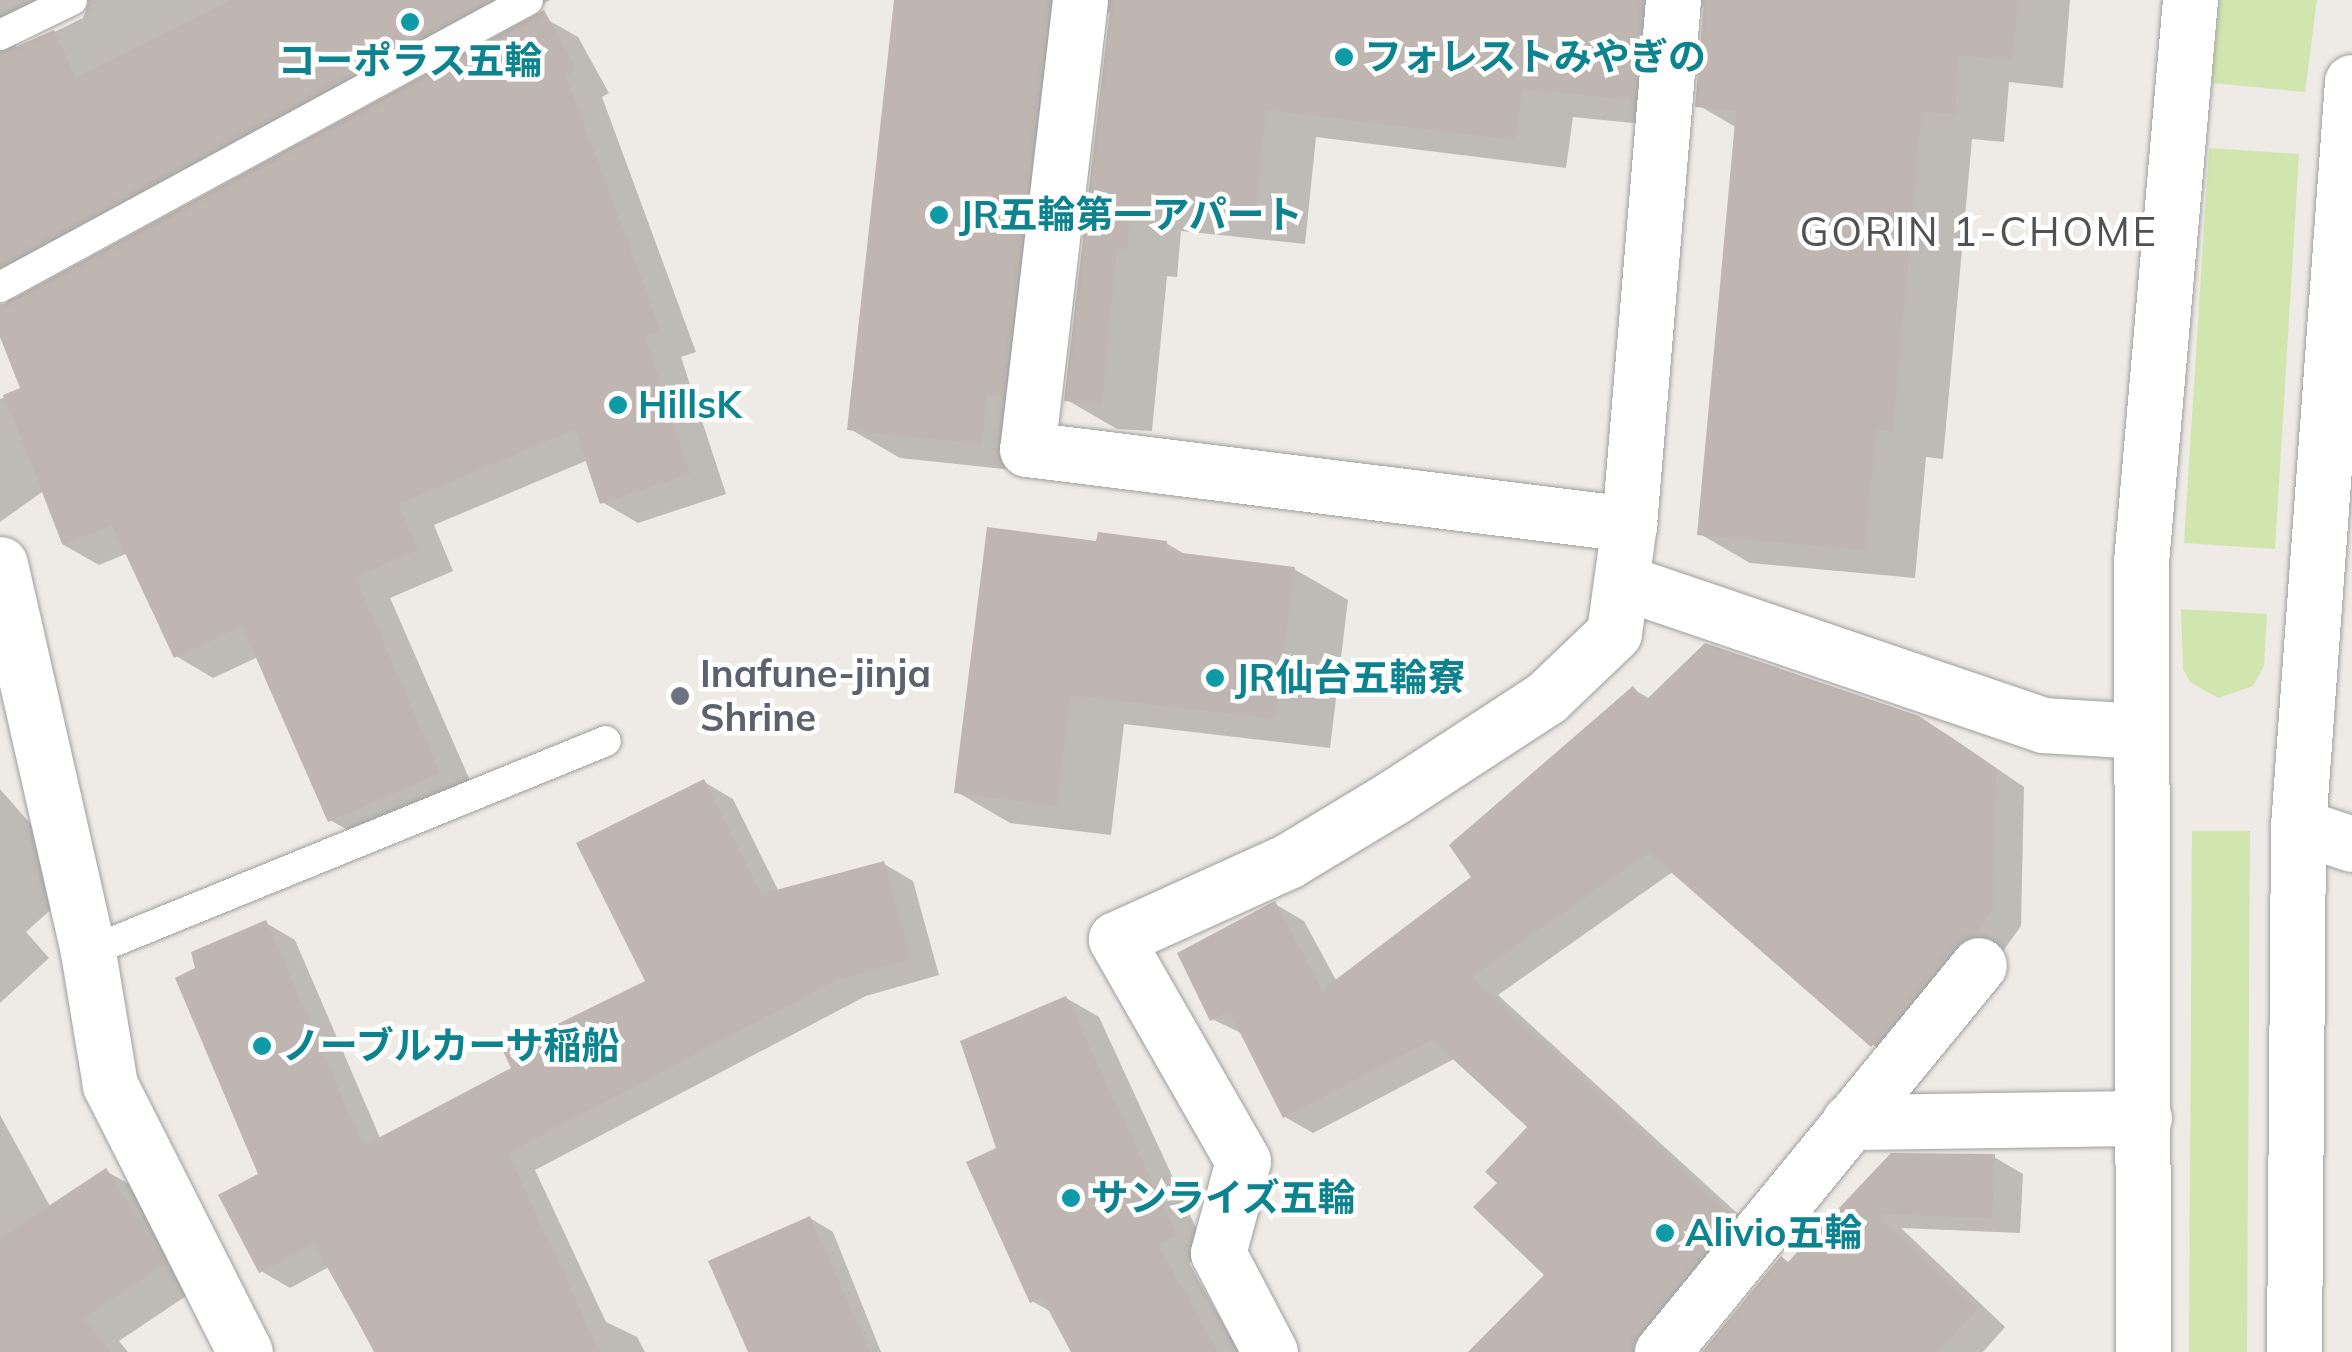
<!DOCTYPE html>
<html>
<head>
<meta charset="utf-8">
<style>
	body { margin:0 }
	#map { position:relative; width:2352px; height:1352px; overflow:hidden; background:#eeeae5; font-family:Mulish,"Noto Sans JP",sans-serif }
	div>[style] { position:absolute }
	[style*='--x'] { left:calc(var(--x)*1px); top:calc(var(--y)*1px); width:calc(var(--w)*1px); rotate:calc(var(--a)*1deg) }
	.grass>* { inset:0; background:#d1e5ae }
	.shadow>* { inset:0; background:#0003 }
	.building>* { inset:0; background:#bfb5b1 }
	.roads { filter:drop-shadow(0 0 2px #9f9f9f) drop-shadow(0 0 2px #9f9f9f) }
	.service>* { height:30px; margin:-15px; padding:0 15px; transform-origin:15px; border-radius:15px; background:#fff }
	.minor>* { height:55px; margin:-27.5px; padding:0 27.5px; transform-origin:27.5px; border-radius:27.5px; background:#fff }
	.tertiary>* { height:55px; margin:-27.5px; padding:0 27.5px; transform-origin:27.5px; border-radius:27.5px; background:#fff }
	.dots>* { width:28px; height:28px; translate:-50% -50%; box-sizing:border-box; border:5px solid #fff; border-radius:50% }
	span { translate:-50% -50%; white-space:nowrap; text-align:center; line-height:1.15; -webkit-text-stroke:9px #fff; paint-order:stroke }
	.culture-label { font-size:38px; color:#0d838f; font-weight:700 }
	.left { translate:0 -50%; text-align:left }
	.worship-label { font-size:38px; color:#5b616d; font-weight:700 }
	.neighbourhood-label { font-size:40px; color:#515151; letter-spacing:2.5px }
</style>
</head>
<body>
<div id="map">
	<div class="grass">
		<div style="clip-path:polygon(2220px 0,2317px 0,2305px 92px,2212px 83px)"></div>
		<div style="clip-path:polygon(2209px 148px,2299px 154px,2275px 549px,2184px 543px)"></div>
		<div style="clip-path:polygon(2181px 609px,2267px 614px,2264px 666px,2253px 686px,2218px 698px,2190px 682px,2183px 669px)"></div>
		<div style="clip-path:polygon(2192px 831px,2250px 831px,2247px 1352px,2189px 1352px)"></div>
	</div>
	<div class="shadow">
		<div style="clip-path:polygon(evenodd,0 0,550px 0,20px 286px,11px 303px,0 297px,0 0,89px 1px,83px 18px,14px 52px,20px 35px,89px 1px)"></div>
		<div style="clip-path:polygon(897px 0,2070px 0,2063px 88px,2009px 82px,2004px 142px,1972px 139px,1943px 459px,1926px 457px,1915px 578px,1750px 563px,1700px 534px,1737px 128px,1698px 105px,1707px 3px,1697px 12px,1683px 128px,1573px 117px,1566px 168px,1316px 137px,1305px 244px,1181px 231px,1177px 277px,1167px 276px,1152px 431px,1117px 429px,1067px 400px,1113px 7px,1099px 25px,1032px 472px,900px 458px,850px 429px)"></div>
		<div style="clip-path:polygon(541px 16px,578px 37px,609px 93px,602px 97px,696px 352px,681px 357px,726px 494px,638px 523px,602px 502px,588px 460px,434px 525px,453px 571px,390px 598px,476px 794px,367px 841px,330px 820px,258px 657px,213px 678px,176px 656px,128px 553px,99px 565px,62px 544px,42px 492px,0 522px,0 399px,22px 390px,0 330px,0 304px,18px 308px)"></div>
		<div style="clip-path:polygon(1098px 543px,1166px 543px,1188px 556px,1294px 569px,1348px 600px,1330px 748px,1124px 724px,1111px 835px,1010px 823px,957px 792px)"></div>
		<div style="clip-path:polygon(1633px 689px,1650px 699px,1918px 718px,1948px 735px,2024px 787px,2021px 926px,2003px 951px,1984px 961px,1901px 1062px,1873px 1045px,1674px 871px,1498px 995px,1760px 1234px,1665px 1352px,1474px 1352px,1548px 1275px,1501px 1183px,1531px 1127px,1456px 1058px,1313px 1133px,1285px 1117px,1243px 1034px,1212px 1019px,1275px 904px,1304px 921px,1337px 982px,1475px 878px)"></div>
		<div style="clip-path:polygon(704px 782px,733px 799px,779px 892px,884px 864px,913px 881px,939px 975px,866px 996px,535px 1170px,606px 1322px,637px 1337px,645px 1352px,374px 1352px,329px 1267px,290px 1288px,261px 1271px,266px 923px,295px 940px,381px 1140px,514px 1069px,649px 982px)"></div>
		<div style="clip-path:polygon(0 789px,55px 852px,68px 894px,26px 932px,49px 958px,0 1003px)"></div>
		<div style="clip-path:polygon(1066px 998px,1099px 1017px,1208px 1254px,1189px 1263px,1239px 1352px,1074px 1352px,1053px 1313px,1032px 1301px,999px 1149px)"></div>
		<div style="clip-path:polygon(0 1115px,51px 1208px,106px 1171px,143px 1192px,201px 1286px,119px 1341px,128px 1352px,0 1352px)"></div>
		<div style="clip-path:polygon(1892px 1155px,1994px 1157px,2023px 1174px,2020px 1233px,1901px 1228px,2005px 1327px,1983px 1352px,1706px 1352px)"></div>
		<div style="clip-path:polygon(810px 1218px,833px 1232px,881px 1352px,751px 1352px)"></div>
	</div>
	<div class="building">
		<div style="clip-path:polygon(232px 0,489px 0,0 266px,0 54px,54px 30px,76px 78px)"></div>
		<div style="clip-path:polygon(894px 0,1049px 0,1002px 396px,987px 395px,982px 444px,847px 430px)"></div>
		<div style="clip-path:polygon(1111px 0,1642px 0,1633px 100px,1523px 89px,1516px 140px,1266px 110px,1255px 217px,1131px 204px,1127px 249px,1117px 248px,1102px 404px,1064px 401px)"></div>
		<div style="clip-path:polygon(1704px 0,2018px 0,2013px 60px,1959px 55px,1955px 114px,1922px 111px,1893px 431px,1876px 430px,1865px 550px,1697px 535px,1736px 111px,1695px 107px)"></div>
		<div style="clip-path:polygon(544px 10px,577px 70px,566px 76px,661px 331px,645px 336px,690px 474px,600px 504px,575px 429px,398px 504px,418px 550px,355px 577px,440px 773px,328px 822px,242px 626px,174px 658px,112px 525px,64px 544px,3px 395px,20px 388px,0 337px,0 306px)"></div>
		<div style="clip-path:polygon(987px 527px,1096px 541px,1098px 532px,1167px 541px,1166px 551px,1295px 567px,1276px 719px,1071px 695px,1057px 806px,954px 793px)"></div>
		<div style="clip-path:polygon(1705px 643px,1919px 716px,1996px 768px,1993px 910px,1974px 935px,1955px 945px,1871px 1047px,1649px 853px,1472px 977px,1733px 1216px,1638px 1332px,1632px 1352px,1468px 1352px,1544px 1275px,1473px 1207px,1497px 1183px,1485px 1172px,1527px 1127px,1432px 1040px,1283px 1118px,1229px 1011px,1210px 1021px,1177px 953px,1275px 901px,1322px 990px,1471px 877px,1449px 845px,1633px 686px,1645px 701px)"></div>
		<div style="clip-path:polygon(704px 779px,761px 894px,884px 861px,911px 959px,836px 980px,508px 1153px,600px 1352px,375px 1352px,314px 1244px,259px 1273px,218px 1195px,258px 1174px,175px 978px,195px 968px,191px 952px,266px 920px,363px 1146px,511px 1068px,503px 1051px,645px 981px,576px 843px)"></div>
		<div style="clip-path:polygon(1066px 996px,1177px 1235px,1158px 1244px,1218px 1352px,1071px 1352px,1042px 1298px,1030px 1303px,966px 1162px,996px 1148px,960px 1041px)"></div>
		<div style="clip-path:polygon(1891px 1153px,1995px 1154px,1992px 1218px,1877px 1214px,1978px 1309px,1938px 1352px,1702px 1352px,1781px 1256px,1788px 1262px)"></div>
		<div style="clip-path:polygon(106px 1168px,166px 1264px,84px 1319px,111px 1352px,0 1352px,0 1238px)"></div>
		<div style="clip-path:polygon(810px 1216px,870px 1352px,748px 1352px,708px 1261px)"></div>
	</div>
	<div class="roads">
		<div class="service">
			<div style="--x:0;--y:35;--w:80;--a:-25.9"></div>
			<div style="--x:0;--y:287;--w:601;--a:-28.53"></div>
			<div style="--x:88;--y:952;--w:559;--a:-22.16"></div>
		</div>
		<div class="minor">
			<div style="--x:1080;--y:0;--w:452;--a:96.7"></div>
			<div style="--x:1027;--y:449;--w:607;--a:7.1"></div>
			<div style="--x:0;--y:564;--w:398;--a:77.2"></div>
			<div style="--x:88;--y:952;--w:135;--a:80.6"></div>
			<div style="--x:110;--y:1085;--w:299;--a:63.2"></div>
			<div style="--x:1623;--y:582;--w:444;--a:18.8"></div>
			<div style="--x:2043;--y:725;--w:95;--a:3.6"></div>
			<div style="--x:2298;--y:826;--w:57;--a:18.4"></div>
			<div style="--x:1849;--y:1122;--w:295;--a:-0.8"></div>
			<div style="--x:1270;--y:1352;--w:112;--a:-117.7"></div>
			<div style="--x:1218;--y:1253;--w:95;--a:-74.8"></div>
			<div style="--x:1243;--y:1161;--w:256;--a:-119.8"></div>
			<div style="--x:1116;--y:939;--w:189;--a:-24.4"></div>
			<div style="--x:1288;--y:861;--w:124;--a:-31.1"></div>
			<div style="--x:1394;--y:797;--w:181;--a:-33.1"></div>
			<div style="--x:1546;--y:698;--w:94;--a:-43.7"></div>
			<div style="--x:1614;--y:633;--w:110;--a:-82.2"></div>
			<div style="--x:1629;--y:524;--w:526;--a:-85.2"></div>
			<div style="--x:1662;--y:1352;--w:500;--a:-50.68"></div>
		</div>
		<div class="tertiary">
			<div style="--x:2143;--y:1352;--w:790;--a:-90.15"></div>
			<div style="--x:2141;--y:562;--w:564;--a:-85.02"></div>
			<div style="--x:2294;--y:1352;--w:526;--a:-89.56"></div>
			<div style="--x:2298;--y:826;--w:746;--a:-85.85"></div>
		</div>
	</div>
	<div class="dots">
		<div style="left:410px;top:22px;background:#0f9aa8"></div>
		<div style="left:1344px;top:57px;background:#0f9aa8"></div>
		<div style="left:939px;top:215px;background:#0f9aa8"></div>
		<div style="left:618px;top:405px;background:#0f9aa8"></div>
		<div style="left:1215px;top:678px;background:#0f9aa8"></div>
		<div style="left:680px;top:696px;background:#6b7280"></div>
		<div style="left:262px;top:1046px;background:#0f9aa8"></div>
		<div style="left:1071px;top:1198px;background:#0f9aa8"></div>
		<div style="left:1665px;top:1233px;background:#0f9aa8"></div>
	</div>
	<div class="culture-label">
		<span class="left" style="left:1364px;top:57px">フォレストみやぎの</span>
		<span style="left:410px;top:61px">コーポラス五輪</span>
		<span class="left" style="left:959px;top:215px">JR五輪第一アパート</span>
		<span class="left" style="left:638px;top:405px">HillsK</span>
		<span class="left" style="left:1235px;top:678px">JR仙台五輪寮</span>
		<span class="left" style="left:282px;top:1046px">ノーブルカーサ稲船</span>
		<span class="left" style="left:1091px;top:1198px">サンライズ五輪</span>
		<span class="left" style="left:1685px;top:1233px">Alivio五輪</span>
	</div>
	<div class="worship-label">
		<span class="left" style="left:700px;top:696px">Inafune-jinja<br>Shrine</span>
	</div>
	<div class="neighbourhood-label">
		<span style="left:1979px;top:231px">GORIN 1-CHOME</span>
	</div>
</div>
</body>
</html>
